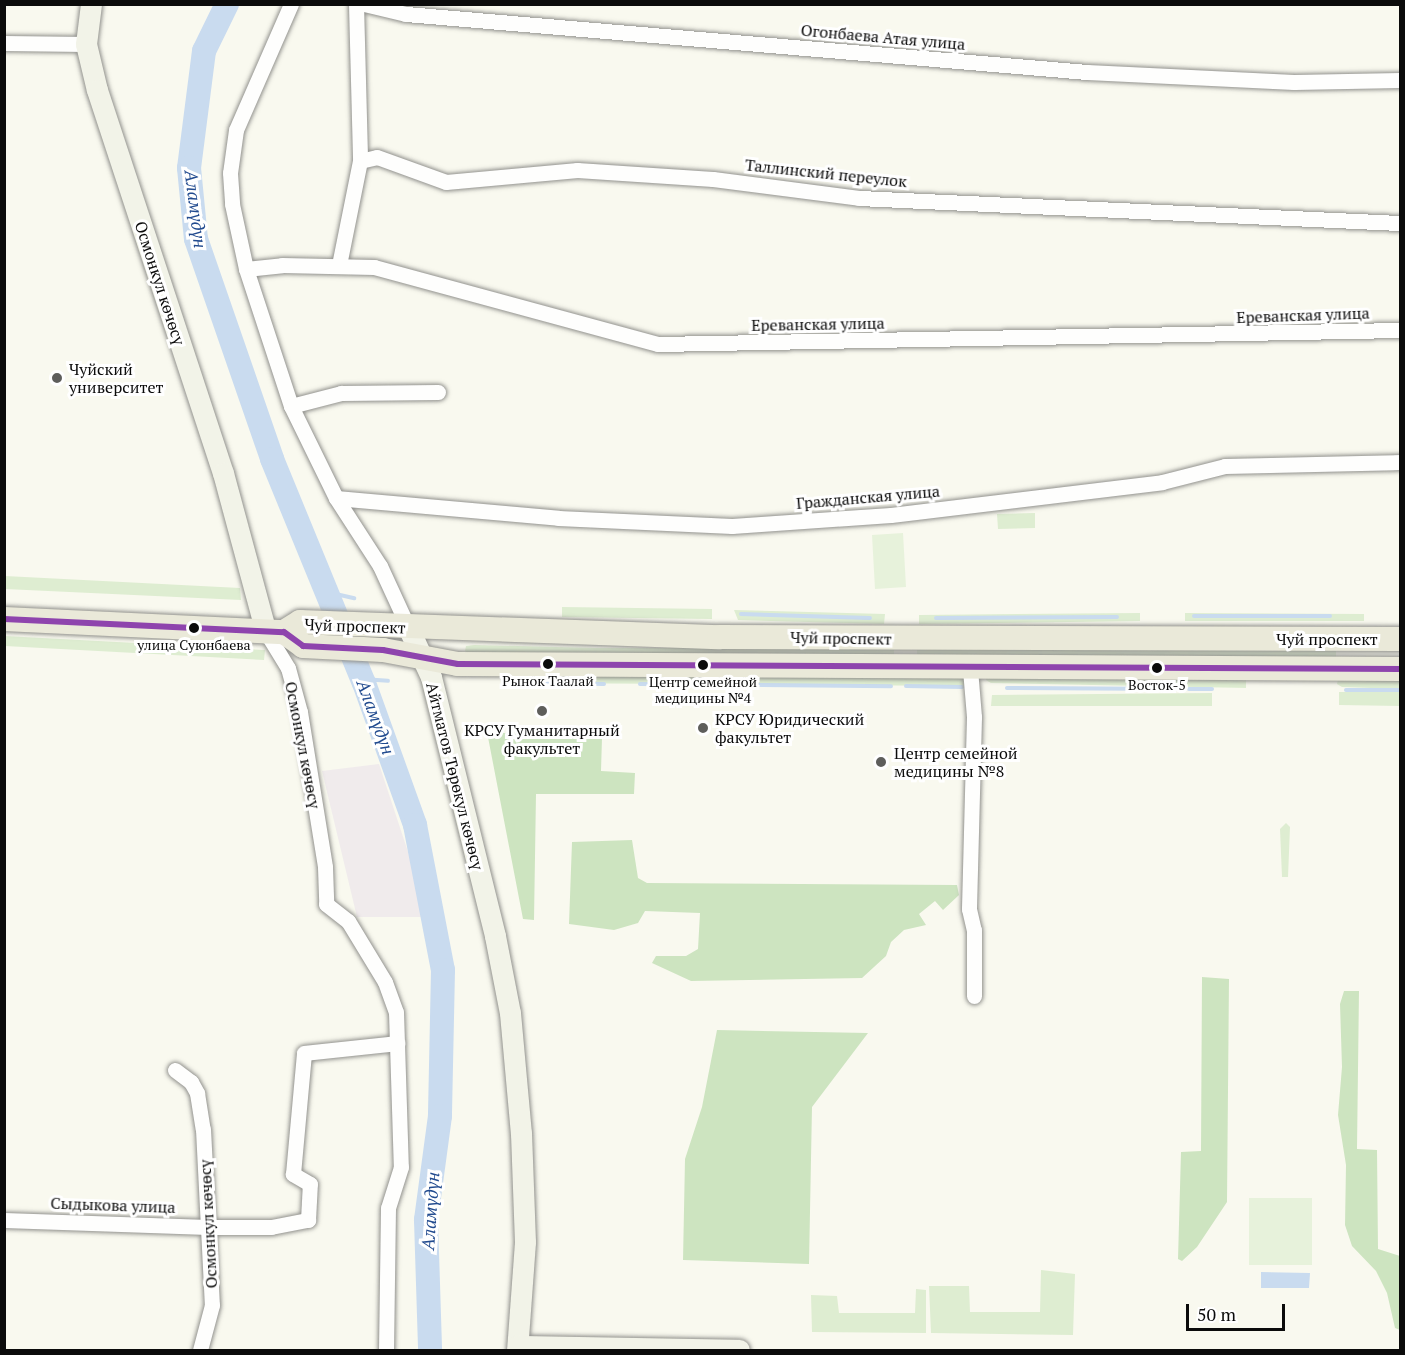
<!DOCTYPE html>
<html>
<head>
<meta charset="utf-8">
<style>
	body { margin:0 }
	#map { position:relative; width:1405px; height:1355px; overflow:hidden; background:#f9f9ef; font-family:"PT Serif",serif }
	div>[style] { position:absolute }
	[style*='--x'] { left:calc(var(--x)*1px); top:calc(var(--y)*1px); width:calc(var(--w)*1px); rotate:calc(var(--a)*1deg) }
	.industrial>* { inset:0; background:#f0ebec }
	.green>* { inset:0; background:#deedd1 }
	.forest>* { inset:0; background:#cde4c0 }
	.pitch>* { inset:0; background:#e7f2db }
	.water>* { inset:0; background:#c9dbef }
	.stream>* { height:4px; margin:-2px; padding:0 2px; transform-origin:2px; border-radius:2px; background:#c9dbef }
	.river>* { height:24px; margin:-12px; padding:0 12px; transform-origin:12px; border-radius:12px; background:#c9dbef }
	.roads { filter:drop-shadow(0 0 2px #92928e) drop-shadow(0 0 2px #92928e) }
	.street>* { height:15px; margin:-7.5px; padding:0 7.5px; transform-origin:7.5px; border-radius:7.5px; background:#fefefd }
	.secondary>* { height:21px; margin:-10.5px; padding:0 10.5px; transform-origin:10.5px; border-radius:10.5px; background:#f2f3e8 }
	.primary>* { height:24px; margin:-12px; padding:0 12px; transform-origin:12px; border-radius:12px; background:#eae9d9 }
	.bus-1>* { height:6px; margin:-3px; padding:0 3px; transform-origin:3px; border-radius:3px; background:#8e44ad }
	.dots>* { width:16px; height:16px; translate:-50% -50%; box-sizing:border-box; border:3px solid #fff; border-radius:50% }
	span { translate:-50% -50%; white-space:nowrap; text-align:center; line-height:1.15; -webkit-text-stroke:6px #fff; paint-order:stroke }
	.bus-label { font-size:14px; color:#0b0b0b }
	.street-label { font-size:16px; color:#0b0b0b }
	.poi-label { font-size:16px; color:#0b0b0b }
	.left { translate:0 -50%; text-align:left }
	.water-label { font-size:18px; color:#224b8f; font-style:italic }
	.frame { position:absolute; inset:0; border:6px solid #0b0b0b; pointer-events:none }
	.scale { position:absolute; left:1186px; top:1304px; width:99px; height:27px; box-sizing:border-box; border:3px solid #0b0b0b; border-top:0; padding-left:8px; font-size:18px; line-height:21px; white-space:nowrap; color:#0b0b0b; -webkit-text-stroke:4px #fff; paint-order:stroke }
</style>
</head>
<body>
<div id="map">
	<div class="industrial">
		<div style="clip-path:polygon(379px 764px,412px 864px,421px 917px,357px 917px,322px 771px)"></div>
	</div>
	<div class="green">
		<div style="clip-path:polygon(1035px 513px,1035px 528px,998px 529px,997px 514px)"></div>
		<div style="clip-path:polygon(5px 576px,240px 588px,241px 600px,5px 589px)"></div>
		<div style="clip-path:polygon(562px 607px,712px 609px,712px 619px,562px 617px)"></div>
		<div style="clip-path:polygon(734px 610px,885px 614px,884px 624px,738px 620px)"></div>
		<div style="clip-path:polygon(1140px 613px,1140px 621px,919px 624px,919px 615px)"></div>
		<div style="clip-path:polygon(1185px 613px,1364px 614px,1364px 621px,1185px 621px)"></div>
		<div style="clip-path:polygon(5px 636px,265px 650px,264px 660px,5px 646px)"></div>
		<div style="clip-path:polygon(474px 645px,594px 648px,894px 648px,894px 658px,470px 654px,465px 651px,466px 646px)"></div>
		<div style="clip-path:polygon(917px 647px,1336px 650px,1336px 659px,917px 656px)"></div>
		<div style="clip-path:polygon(505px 672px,964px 675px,965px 686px,529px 683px,509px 681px,504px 677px)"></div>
		<div style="clip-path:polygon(986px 674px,1246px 678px,1246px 688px,991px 683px,986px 680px)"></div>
		<div style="clip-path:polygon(1338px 679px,1400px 680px,1400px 689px,1342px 687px,1337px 684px)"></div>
		<div style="clip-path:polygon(1339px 692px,1400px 692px,1400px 706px,1339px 705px)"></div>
		<div style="clip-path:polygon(1212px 693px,1212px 706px,991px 706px,992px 695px)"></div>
		<div style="clip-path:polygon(1286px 823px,1290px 827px,1288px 877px,1282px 877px,1280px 829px)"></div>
		<div style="clip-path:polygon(1041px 1270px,1075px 1274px,1073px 1335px,931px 1333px,929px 1286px,969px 1286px,970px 1312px,1040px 1312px)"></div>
		<div style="clip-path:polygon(916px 1289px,926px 1290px,926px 1333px,812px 1332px,811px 1295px,837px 1296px,839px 1313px,915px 1313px)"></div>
	</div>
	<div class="forest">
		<div style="clip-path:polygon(487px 732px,602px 738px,601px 771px,635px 773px,634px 794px,536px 794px,534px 920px,523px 919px)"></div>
		<div style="clip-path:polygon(632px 840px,638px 878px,647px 883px,957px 885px,959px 895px,943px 910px,935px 901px,919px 914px,926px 925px,904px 930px,891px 942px,886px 956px,862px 978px,691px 981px,652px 963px,656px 956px,686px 956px,698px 949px,700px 913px,645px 911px,638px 923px,614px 930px,569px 924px,572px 842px)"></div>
		<div style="clip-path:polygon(1202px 977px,1229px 979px,1227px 1202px,1197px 1247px,1182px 1261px,1178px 1259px,1181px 1152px,1201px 1151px)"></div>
		<div style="clip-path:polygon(1344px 991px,1359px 991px,1357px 1149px,1377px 1150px,1378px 1249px,1400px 1256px,1400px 1330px,1395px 1328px,1387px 1293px,1376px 1271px,1352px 1246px,1345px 1225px,1346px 1165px,1338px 1115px,1342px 1067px,1340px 1004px)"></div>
		<div style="clip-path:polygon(717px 1030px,868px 1033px,812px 1107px,809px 1264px,683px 1260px,685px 1159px,702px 1107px)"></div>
	</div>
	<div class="pitch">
		<div style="clip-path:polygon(903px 533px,906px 587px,875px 589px,872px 535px)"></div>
		<div style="clip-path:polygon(1312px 1198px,1312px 1265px,1249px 1265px,1249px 1198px)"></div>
	</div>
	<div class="water">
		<div style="clip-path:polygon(1261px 1272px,1310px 1273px,1309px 1288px,1261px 1288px)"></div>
	</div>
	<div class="stream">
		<div style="--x:327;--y:592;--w:28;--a:13"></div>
		<div style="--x:741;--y:614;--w:129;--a:1.8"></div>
		<div style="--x:1194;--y:616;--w:136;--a:0"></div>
		<div style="--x:936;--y:618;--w:181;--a:-0.3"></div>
		<div style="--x:362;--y:679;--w:26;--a:4"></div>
		<div style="--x:524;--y:683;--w:80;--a:0.7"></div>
		<div style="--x:640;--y:684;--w:251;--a:0.5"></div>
		<div style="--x:906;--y:686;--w:56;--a:1"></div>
		<div style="--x:1007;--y:688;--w:172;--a:0.3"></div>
		<div style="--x:1189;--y:689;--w:23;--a:0"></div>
		<div style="--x:1346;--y:690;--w:54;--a:0"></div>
	</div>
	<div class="river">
		<div style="--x:227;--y:4;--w:52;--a:116.1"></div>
		<div style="--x:204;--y:51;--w:118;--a:97.3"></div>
		<div style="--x:189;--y:168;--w:71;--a:84.4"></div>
		<div style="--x:196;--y:239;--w:233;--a:70.9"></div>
		<div style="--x:272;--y:459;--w:242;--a:67.7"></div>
		<div style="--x:364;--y:683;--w:151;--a:70.2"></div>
		<div style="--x:415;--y:825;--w:148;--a:79.1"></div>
		<div style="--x:443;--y:970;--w:146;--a:91.2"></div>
		<div style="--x:440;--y:1116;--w:105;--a:97.7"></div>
		<div style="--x:426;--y:1220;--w:130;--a:88.2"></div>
	</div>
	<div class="roads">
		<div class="street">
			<div style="--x:291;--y:4;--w:137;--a:113.6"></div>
			<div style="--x:236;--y:130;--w:43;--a:97.9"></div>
			<div style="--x:230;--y:173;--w:31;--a:86"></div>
			<div style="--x:232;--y:204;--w:66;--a:77.8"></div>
			<div style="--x:246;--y:269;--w:144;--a:71.8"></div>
			<div style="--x:291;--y:406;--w:102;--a:63.9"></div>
			<div style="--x:336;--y:498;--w:81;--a:57.1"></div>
			<div style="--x:380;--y:566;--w:67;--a:65.3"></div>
			<div style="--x:356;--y:4;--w:157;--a:88.5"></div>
			<div style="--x:364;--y:4;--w:43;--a:13.4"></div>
			<div style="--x:406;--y:14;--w:683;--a:4.87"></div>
			<div style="--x:1087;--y:72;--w:207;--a:2.8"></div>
			<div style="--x:1294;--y:82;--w:106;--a:-1.1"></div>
			<div style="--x:4;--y:43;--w:82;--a:0.7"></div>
			<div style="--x:339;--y:265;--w:106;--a:-78.6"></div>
			<div style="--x:360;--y:161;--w:17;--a:-13"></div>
			<div style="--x:377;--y:157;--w:73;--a:19.9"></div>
			<div style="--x:446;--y:182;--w:132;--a:-5.2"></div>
			<div style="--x:577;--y:170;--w:136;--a:3.8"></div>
			<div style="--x:713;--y:179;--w:147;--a:7.4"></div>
			<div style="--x:859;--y:198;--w:542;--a:2.65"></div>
			<div style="--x:246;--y:269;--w:36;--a:-6"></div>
			<div style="--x:282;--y:265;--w:92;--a:1.2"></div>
			<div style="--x:374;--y:267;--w:294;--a:15.2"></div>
			<div style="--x:658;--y:344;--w:742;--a:-1.08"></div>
			<div style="--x:291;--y:406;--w:52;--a:-14.6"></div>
			<div style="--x:341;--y:393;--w:97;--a:-0.6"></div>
			<div style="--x:336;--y:498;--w:223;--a:5.1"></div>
			<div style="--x:558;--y:518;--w:174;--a:2.6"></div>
			<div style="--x:732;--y:526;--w:159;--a:-4"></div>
			<div style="--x:891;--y:515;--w:273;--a:-6.9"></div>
			<div style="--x:1162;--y:482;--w:65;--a:-14.3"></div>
			<div style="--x:1225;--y:466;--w:175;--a:-1.3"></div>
			<div style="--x:266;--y:632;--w:42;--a:58.6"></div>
			<div style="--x:288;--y:668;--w:46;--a:74.7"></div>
			<div style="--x:300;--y:712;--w:157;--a:80.8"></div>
			<div style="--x:325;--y:867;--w:37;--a:88"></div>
			<div style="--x:326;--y:904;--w:28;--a:38"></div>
			<div style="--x:348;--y:921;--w:71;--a:58.8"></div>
			<div style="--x:385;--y:982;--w:32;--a:70"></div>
			<div style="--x:396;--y:1012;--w:155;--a:88.2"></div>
			<div style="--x:401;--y:1167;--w:43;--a:107.6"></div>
			<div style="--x:388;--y:1208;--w:142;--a:90.8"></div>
			<div style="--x:970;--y:669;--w:48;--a:85.2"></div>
			<div style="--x:974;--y:717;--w:192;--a:91.5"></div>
			<div style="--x:969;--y:909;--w:22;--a:77"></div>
			<div style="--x:974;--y:930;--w:66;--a:90"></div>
			<div style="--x:175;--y:1070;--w:20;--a:37"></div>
			<div style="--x:191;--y:1082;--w:13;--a:61"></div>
			<div style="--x:197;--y:1093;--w:36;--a:81"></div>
			<div style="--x:203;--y:1129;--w:176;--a:87.1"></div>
			<div style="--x:212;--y:1305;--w:47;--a:104.9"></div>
			<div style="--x:4;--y:1220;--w:204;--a:2"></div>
			<div style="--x:208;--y:1227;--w:63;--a:0"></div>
			<div style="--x:271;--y:1227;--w:38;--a:-11"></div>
			<div style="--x:308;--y:1220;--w:36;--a:-87"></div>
			<div style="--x:310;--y:1184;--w:20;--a:-150"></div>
			<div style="--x:293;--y:1174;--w:121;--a:-84.8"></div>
			<div style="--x:304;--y:1053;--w:94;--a:-6.1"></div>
		</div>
		<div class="secondary">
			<div style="--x:91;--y:4;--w:40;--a:97.1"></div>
			<div style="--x:86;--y:44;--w:47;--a:76.6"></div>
			<div style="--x:97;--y:90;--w:403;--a:71.8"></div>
			<div style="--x:223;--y:473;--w:165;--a:74.9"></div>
			<div style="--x:408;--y:627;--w:55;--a:65.3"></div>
			<div style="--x:431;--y:677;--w:267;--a:76.1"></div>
			<div style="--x:495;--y:936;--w:78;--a:79"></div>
			<div style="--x:510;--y:1013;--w:121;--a:84.8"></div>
			<div style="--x:521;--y:1133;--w:109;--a:87.9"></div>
			<div style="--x:525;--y:1242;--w:108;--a:94.2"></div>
			<div style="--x:518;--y:1346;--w:221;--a:1"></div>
		</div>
		<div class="primary">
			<div style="--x:4;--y:619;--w:280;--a:2.7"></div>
			<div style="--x:284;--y:632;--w:24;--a:36"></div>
			<div style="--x:303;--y:646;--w:80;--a:2.9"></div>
			<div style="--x:383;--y:650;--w:76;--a:10.6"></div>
			<div style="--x:458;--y:664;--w:942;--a:0.3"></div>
			<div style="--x:284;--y:632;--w:19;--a:-32"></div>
			<div style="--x:300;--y:622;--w:419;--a:2.1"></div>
			<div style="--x:719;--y:637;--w:681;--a:0.17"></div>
		</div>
	</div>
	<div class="bus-1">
		<div style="--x:4;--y:619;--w:280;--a:2.7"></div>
		<div style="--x:284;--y:632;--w:24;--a:36"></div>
		<div style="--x:303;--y:646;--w:80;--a:2.9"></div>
		<div style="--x:383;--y:650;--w:76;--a:10.6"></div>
		<div style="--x:458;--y:664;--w:942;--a:0.3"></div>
	</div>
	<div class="dots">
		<div style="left:57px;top:378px;background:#5e5e5b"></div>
		<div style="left:194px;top:628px;background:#0b0b0b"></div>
		<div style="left:548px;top:664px;background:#0b0b0b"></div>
		<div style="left:703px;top:665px;background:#0b0b0b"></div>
		<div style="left:1157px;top:668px;background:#0b0b0b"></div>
		<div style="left:542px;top:711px;background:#5e5e5b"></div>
		<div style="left:703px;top:728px;background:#5e5e5b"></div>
		<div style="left:881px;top:762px;background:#5e5e5b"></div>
	</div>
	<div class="bus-label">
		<span style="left:194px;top:645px">улица Суюнбаева</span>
		<span style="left:548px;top:681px">Рынок Таалай</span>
		<span style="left:703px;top:690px">Центр семейной<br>медицины №4</span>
		<span style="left:1157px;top:685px">Восток-5</span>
	</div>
	<div class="street-label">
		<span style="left:883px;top:37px;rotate:5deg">Огонбаева Атая улица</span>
		<span style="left:826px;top:173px;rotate:6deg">Таллинский переулок</span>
		<span style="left:160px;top:283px;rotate:72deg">Осмонкул көчөсү</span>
		<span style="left:1303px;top:315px;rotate:-2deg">Ереванская улица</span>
		<span style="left:818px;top:324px;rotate:-1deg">Ереванская улица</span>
		<span style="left:868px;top:497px;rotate:-5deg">Гражданская улица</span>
		<span style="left:355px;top:626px;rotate:2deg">Чуй проспект</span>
		<span style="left:841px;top:638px;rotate:1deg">Чуй проспект</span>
		<span style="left:1327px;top:639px">Чуй проспект</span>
		<span style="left:303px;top:745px;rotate:79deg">Осмонкул көчөсү</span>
		<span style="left:455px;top:776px;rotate:76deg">Айтматов Төрөкул көчөсү</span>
		<span style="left:113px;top:1205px;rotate:2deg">Сыдыкова улица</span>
		<span style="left:208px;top:1224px;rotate:-93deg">Осмонкул көчөсү</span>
	</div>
	<div class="poi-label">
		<span class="left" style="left:69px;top:378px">Чуйский<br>университет</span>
		<span class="left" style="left:715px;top:728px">КРСУ Юридический<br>факультет</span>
		<span style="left:542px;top:739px">КРСУ Гуманитарный<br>факультет</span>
		<span class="left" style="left:894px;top:762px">Центр семейной<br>медицины №8</span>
	</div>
	<div class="water-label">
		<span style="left:196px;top:209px;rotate:83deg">Аламүдүн</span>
		<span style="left:376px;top:717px;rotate:70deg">Аламүдүн</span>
		<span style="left:430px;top:1211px;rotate:-86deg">Аламүдүн</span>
	</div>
	<div class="frame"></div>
	<div class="scale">50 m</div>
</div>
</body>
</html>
